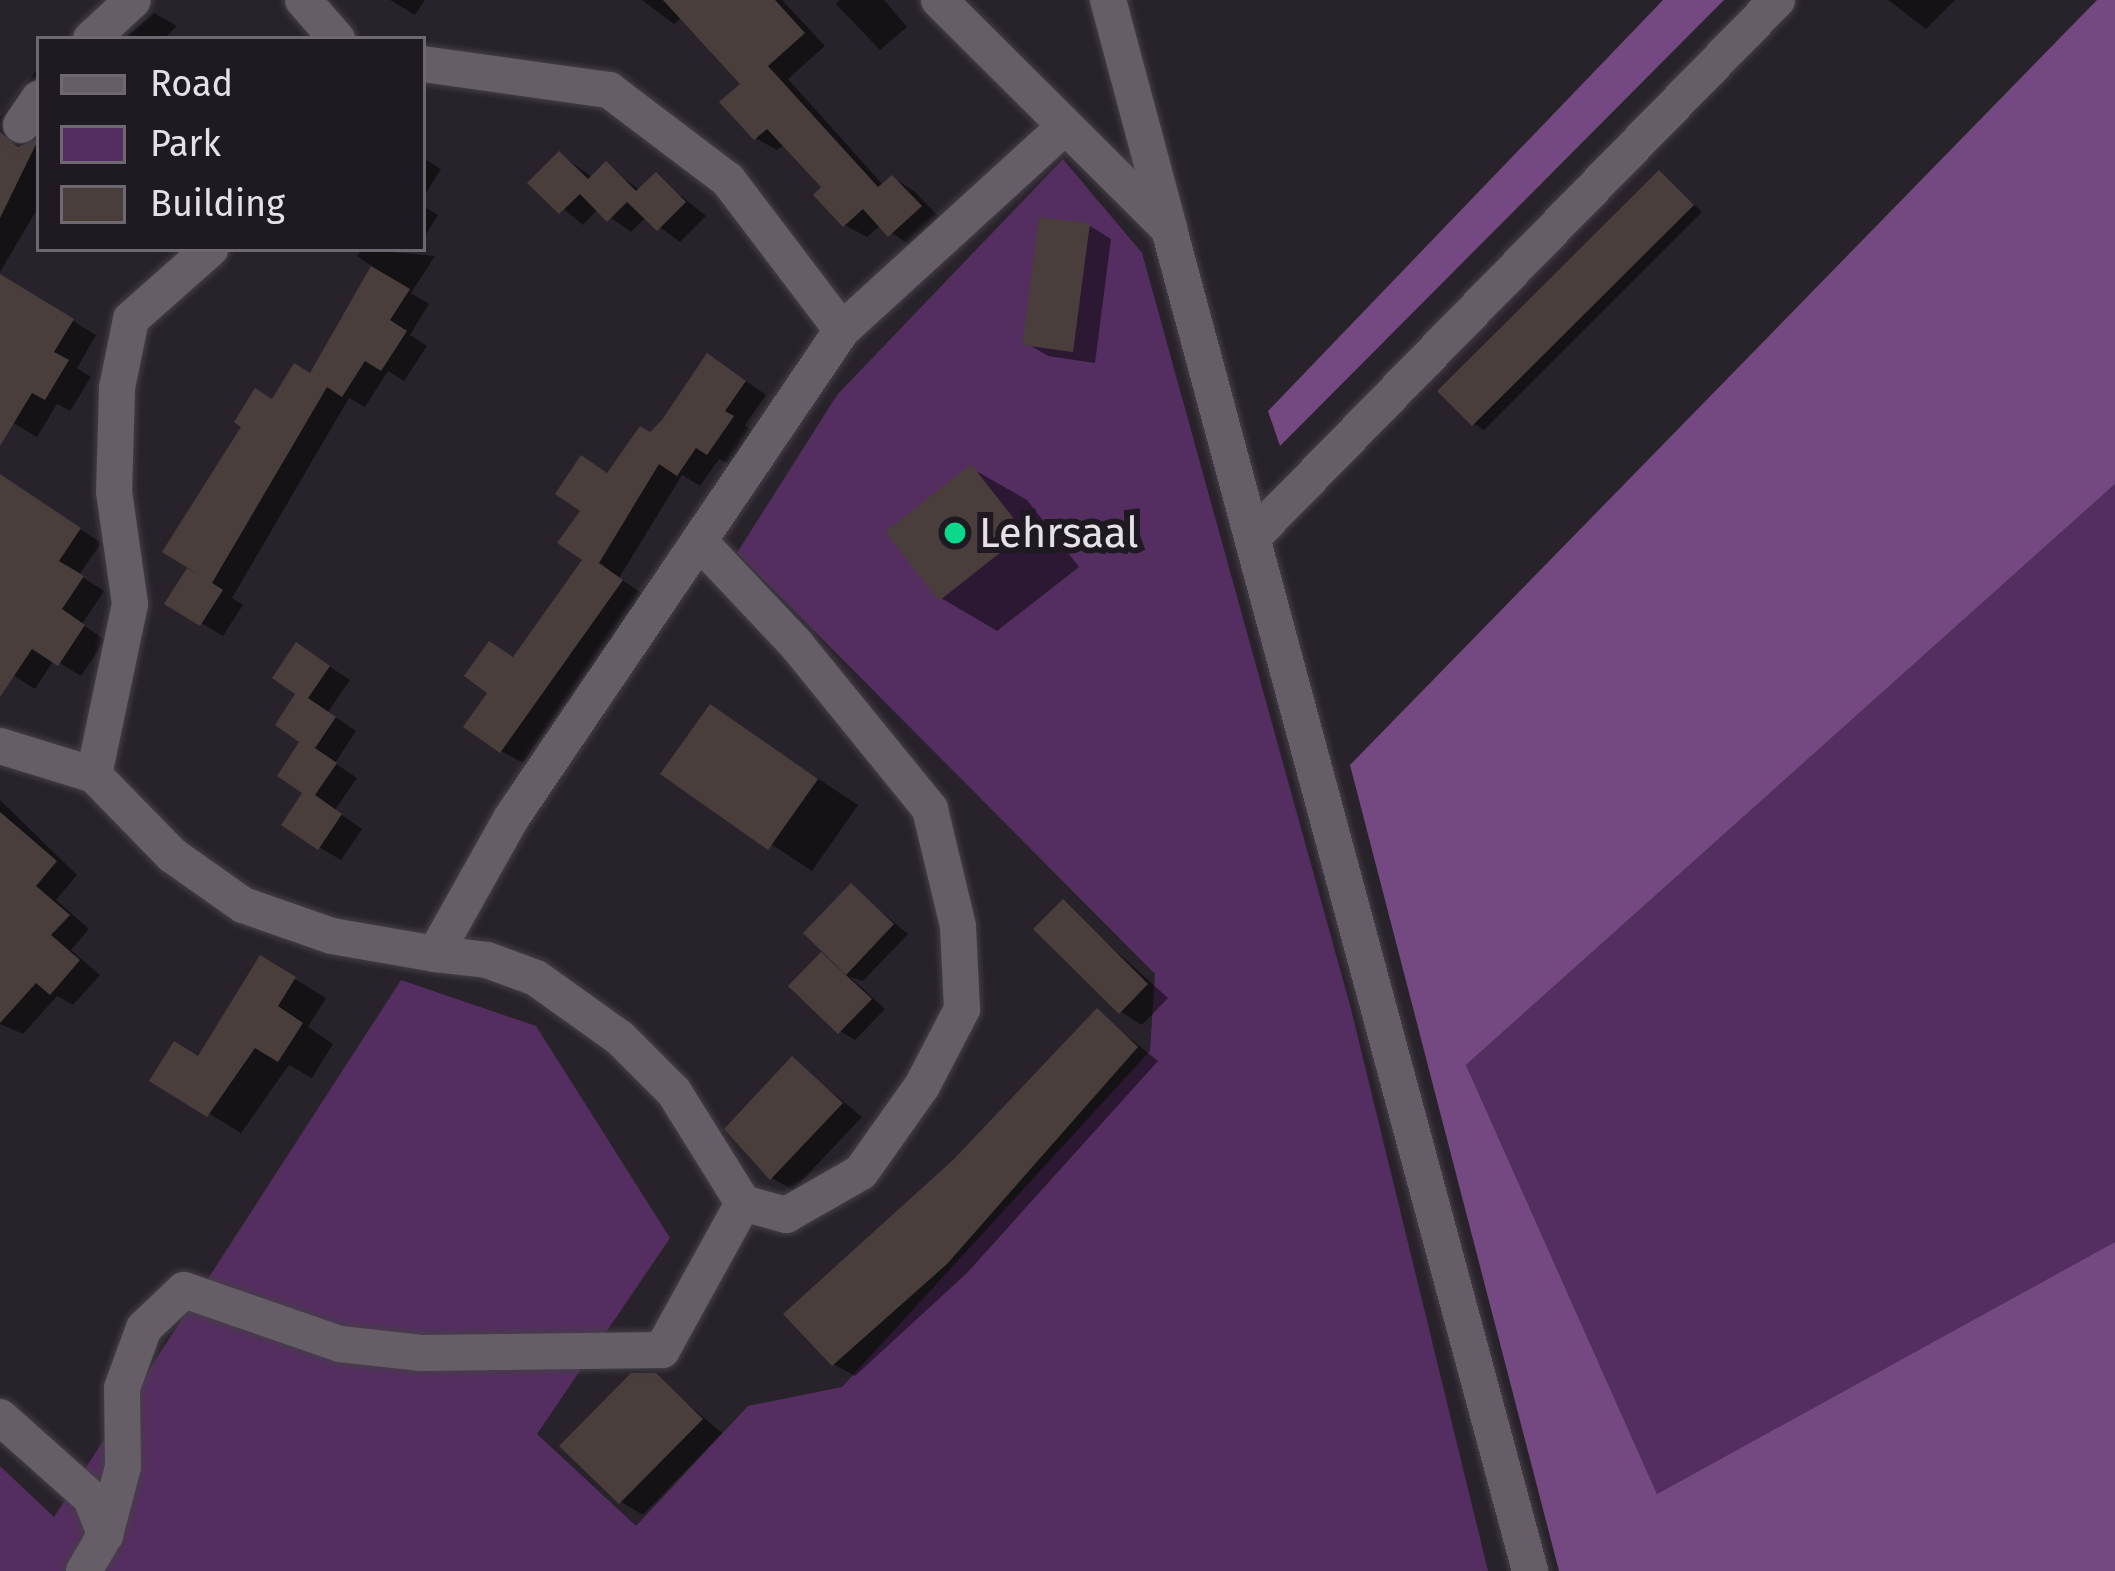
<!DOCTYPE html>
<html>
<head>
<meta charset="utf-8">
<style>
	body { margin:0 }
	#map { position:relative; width:2115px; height:1571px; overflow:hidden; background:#28232a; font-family:"Fira Sans",sans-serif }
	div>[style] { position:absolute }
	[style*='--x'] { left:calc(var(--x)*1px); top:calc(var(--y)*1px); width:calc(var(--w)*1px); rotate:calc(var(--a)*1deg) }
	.green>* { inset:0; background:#552e61 }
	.forest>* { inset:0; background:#744981 }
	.shadow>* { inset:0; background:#0007 }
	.building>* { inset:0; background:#4a3e3d }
	.roads { filter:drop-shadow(0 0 3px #443f46) drop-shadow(0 0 3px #443f46) }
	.minor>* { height:36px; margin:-18px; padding:0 18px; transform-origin:18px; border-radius:18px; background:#655e67 }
	.dots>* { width:33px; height:33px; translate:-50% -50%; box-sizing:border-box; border:6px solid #1f1921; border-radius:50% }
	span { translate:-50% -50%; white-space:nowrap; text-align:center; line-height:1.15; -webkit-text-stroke:12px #1f1921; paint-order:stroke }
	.poi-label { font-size:42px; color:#e5e1e6 }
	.left { translate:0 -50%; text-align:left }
	.legend { position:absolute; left:36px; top:36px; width:390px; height:216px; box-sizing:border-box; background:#1f1921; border:3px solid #6e6970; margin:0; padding:15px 21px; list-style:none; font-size:36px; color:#e5e1e6 }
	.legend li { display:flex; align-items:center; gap:24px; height:60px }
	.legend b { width:60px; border:3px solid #6e6970 }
</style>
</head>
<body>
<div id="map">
	<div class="green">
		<div style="clip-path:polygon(1063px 159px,1142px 253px,1351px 1009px,1488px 1571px,0 1571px,0 1466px,54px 1517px,401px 980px,536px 1026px,670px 1238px,537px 1434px,636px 1526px,748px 1406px,842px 1387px,1150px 1051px,1155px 974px,737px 553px,837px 395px)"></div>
		<div style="clip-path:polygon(2115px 484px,2115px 1242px,1657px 1494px,1466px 1065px)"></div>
	</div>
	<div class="forest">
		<div style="clip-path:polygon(1663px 0,1724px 0,1280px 446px,1268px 411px)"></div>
		<div style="clip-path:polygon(2097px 0,2115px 0,2115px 484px,1466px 1065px,1657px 1494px,2115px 1242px,2115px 1571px,1559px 1571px,1350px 765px)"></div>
	</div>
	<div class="shadow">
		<div style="clip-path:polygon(390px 0,425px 0,415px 15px)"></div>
		<div style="clip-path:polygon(642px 0,782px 0,825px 46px,788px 79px,884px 186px,893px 178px,914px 191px,942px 220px,912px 247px,881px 225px,867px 237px,845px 225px,826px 187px,785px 144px,777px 150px,755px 138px,744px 84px,682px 17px,674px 24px)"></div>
		<div style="clip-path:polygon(840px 0,884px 0,907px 27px,880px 50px,836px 4px)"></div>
		<div style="clip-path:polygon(1888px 0,1955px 0,1926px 29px)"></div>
		<div style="clip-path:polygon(154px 13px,177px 26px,164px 39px,124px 39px)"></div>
		<div style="clip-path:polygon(39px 67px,39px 112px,22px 137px,24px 148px,39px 142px,39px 206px,0 272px,0 117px)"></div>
		<div style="clip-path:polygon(560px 154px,593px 178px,606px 165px,641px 191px,656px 176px,706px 216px,680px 242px,646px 217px,631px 232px,598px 209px,583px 225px,532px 183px)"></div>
		<div style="clip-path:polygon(423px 158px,441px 169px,423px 198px)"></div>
		<div style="clip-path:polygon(1660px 173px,1702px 212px,1484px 430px,1474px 424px)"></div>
		<div style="clip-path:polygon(423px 206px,438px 215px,423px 239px)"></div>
		<div style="clip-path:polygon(1090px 226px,1111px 239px,1095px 363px,1048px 356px,1026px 343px)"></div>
		<div style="clip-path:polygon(362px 249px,435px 256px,411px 293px,429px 304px,410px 335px,427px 346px,404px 381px,388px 371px,365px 407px,349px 398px,232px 598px,243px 605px,223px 636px,168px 603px,207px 583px,273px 402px,311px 376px,354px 308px,373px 267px,357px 256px)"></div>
		<div style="clip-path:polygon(0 276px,96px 335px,77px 368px,91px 377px,70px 411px,57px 404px,37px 437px,0 415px)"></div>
		<div style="clip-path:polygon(730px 370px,766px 395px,745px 425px,754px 431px,731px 465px,719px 459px,700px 486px,682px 475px,619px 578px,643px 594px,523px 763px,501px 751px,491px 693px,587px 559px,609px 476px)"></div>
		<div style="clip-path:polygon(971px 468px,1027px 500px,1079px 567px,997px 631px,941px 598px)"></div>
		<div style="clip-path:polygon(34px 498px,101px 543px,79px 575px,104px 591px,82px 624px,105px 640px,81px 676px,54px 660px,35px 689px,0 667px,0 504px)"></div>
		<div style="clip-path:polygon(318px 659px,350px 680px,328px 712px,356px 731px,335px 763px,357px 778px,335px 810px,362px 829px,341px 860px,319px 847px,303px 741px,279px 724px)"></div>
		<div style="clip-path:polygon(711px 708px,858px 805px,812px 871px,664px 773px)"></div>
		<div style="clip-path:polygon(0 800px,77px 875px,56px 900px,89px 929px,71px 950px,100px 975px,73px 1005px,57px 996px,23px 1034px,0 1024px)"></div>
		<div style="clip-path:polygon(852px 887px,908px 934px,863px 981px,850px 977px,885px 1009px,855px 1040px,840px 1031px,821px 956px,836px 964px)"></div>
		<div style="clip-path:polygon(1063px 903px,1168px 998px,1142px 1025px,1121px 1012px)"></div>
		<div style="clip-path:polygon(293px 978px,326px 998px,308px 1027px,333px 1044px,312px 1078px,289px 1065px,241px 1133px,153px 1080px,199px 1059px)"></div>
		<div style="clip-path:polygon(1097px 1012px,1158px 1061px,967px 1273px,855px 1376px,833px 1364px,955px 1162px)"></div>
		<div style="clip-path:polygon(793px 1060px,862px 1117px,793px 1190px,772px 1178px)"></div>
		<div style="clip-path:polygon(655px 1376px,722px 1433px,643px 1515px,621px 1502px)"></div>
	</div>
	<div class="building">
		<div style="clip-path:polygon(663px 0,775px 0,805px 33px,768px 66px,878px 187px,892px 175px,922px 206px,888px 237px,863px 209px,843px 227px,813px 195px,821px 187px,767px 129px,754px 140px,719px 102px,740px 84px)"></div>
		<div style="clip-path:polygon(0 132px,18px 147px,39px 138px,0 218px)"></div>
		<div style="clip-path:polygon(559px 151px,588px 179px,606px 161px,636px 191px,656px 172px,686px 202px,657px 231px,627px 202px,607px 222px,580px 194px,559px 214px,527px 183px)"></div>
		<div style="clip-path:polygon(1659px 170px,1694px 205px,1472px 426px,1437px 391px)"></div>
		<div style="clip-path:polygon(1039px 217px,1090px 223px,1073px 352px,1022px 345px)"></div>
		<div style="clip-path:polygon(371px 266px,410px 289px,390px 320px,407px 331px,381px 371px,365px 361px,342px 397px,327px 387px,212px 583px,223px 590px,200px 626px,164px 604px,187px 568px,201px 576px,162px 552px,241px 427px,234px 422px,255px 388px,272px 399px,294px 363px,310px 373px)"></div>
		<div style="clip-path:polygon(0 274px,74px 319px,54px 352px,69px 360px,45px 400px,32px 393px,0 446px)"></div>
		<div style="clip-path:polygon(707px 353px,746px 381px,725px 411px,734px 416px,707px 455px,696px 448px,677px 476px,659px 464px,599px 563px,623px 580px,500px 753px,463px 727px,487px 693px,464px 676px,489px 641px,513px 657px,582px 560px,557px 543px,580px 511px,555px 494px,581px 455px,607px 473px,640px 426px,650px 432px,662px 420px)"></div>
		<div style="clip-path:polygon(971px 464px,1025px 533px,939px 601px,885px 532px)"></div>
		<div style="clip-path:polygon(0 474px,81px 528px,59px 561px,84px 576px,62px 609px,85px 625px,58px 666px,32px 649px,0 697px)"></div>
		<div style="clip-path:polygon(296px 642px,330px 666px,308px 698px,336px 717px,315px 748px,337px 763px,315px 795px,342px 814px,318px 850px,281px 825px,302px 793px,277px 776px,299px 742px,275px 725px,295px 694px,272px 678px)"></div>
		<div style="clip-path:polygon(710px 704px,818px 779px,768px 850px,660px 774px)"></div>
		<div style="clip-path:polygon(0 812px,57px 861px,36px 886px,70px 915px,51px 935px,80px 960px,50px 995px,36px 983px,0 1023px)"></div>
		<div style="clip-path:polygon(851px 883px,894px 924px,846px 975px,803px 933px)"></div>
		<div style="clip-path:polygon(1063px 899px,1148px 984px,1119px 1014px,1033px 929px)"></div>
		<div style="clip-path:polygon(821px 952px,872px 999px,838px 1034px,788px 986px)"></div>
		<div style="clip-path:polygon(260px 955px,296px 977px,278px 1006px,303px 1023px,278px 1062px,255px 1048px,207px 1117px,149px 1081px,174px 1041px,198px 1056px)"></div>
		<div style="clip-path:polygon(1097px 1008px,1138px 1047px,947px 1264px,832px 1366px,783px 1314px,953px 1160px)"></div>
		<div style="clip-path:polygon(792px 1056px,843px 1103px,770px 1180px,724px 1129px)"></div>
		<div style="clip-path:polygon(631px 1373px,656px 1373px,703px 1419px,619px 1504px,559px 1446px)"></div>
	</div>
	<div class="roads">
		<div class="minor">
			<div style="--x:303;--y:0;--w:52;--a:48.9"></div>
			<div style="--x:939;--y:0;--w:325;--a:44.9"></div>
			<div style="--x:1169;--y:229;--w:1390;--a:74.94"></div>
			<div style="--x:1108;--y:0;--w:236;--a:75"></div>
			<div style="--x:91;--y:39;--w:57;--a:-42.9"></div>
			<div style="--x:423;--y:64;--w:188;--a:8"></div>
			<div style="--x:609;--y:90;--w:149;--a:37.1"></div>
			<div style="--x:728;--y:180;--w:188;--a:52.8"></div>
			<div style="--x:21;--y:125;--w:32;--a:-56"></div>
			<div style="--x:1254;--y:536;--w:749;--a:-45.7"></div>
			<div style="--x:0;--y:746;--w:98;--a:17.1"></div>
			<div style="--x:94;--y:775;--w:175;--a:-78.1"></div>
			<div style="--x:130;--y:604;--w:113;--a:-98.1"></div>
			<div style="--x:114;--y:492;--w:104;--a:-88.3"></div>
			<div style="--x:117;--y:388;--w:70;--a:-78.5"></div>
			<div style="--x:131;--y:319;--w:106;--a:-41.5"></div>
			<div style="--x:94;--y:775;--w:112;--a:45.7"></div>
			<div style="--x:172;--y:855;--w:87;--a:35.2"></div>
			<div style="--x:243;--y:905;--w:94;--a:19.2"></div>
			<div style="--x:332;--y:936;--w:105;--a:9.9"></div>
			<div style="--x:435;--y:954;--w:157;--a:-60.7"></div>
			<div style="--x:512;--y:817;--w:588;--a:-55.88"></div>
			<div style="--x:842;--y:330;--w:298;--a:-42.4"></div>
			<div style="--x:435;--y:954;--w:52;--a:6.6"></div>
			<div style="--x:487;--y:960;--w:52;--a:20.2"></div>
			<div style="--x:536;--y:978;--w:103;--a:35.5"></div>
			<div style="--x:620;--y:1038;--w:76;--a:45"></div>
			<div style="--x:674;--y:1092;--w:131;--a:58.1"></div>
			<div style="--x:743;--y:1203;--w:45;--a:15.6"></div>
			<div style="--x:786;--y:1215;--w:86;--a:-29.8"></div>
			<div style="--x:861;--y:1172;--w:105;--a:-54.7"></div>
			<div style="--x:922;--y:1086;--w:87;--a:-62.5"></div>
			<div style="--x:962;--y:1009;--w:83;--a:-92.8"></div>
			<div style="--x:958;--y:926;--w:120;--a:-103.5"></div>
			<div style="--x:930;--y:809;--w:213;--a:-129.1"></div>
			<div style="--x:796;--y:644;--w:141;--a:-133.3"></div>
			<div style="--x:0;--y:1417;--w:122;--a:41.7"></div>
			<div style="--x:91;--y:1498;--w:40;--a:69"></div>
			<div style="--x:105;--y:1535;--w:42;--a:120.3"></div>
			<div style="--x:105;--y:1535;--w:70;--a:-75.2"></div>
			<div style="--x:123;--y:1467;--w:79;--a:-90.7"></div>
			<div style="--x:122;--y:1388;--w:64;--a:-69.9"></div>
			<div style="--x:144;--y:1328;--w:55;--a:-43.5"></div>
			<div style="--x:184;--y:1290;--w:165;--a:19.1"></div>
			<div style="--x:340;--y:1344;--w:82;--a:6.3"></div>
			<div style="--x:422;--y:1353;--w:240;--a:-0.7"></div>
			<div style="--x:662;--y:1350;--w:168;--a:-61.1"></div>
		</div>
	</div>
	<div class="dots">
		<div style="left:955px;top:533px;background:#0ad98b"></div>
	</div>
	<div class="poi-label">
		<span class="left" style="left:979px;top:533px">Lehrsaal</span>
	</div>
	<ul class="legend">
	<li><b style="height:15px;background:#655e67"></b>Road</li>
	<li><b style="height:33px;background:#552e61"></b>Park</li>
	<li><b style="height:33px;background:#4a3e3d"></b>Building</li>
	</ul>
</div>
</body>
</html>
